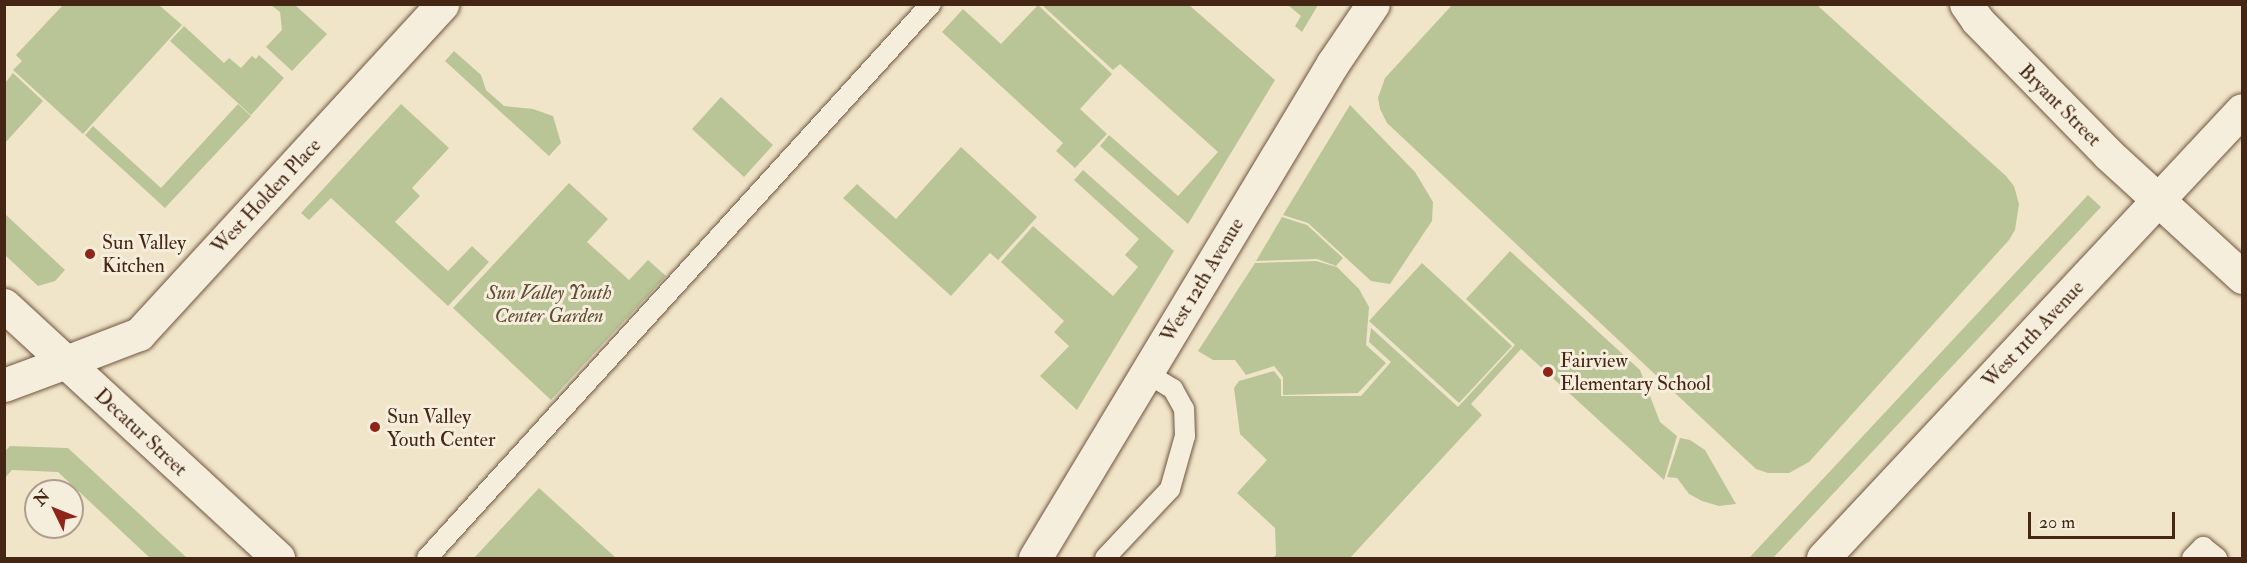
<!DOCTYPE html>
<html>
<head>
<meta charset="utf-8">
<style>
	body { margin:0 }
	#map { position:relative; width:2247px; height:563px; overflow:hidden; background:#f1e5c9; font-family:"IM FELL Double Pica",serif }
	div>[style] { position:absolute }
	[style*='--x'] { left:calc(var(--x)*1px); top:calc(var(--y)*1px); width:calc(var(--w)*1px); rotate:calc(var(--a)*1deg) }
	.green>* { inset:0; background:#b9c597 }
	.roads { filter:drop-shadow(0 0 2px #705540) drop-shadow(0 0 2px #705540) }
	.lane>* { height:20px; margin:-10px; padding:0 10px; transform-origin:10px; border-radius:10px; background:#f6eedc }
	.street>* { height:33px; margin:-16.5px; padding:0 16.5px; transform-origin:16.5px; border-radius:16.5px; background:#f6eedc }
	.secondary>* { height:33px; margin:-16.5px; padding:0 16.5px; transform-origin:16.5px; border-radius:16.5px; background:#f6eedc }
	.dots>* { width:16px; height:16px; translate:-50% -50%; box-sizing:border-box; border:3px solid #f6eedc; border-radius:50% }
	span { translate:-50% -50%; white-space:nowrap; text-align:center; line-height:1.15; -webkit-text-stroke:6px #f6eedc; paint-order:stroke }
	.street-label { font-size:20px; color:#452513 }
	.poi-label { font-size:20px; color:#452513 }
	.left { translate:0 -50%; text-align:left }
	.park-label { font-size:20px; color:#624d34; font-style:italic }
	.frame { position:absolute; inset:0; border:6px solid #452513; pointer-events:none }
	.north { position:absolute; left:24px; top:479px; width:60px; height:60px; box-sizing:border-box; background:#f6eedc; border:2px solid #af9e8c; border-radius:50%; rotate:313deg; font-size:16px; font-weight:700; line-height:24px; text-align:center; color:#452513 }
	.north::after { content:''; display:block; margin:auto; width:21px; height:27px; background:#8f2418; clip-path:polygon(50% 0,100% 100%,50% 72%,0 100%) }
	.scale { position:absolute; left:2028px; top:512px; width:147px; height:27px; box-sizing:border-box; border:3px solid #452513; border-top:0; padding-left:8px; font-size:18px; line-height:21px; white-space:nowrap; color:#452513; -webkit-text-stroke:4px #f6eedc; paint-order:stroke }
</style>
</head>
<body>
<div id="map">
	<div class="green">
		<div style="clip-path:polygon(63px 5px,159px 5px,182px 25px,83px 134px,13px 70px,22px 61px,16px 55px)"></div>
		<div style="clip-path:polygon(271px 5px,295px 5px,327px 34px,292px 71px,266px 47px,282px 30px,280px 12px)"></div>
		<div style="clip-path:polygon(1038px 5px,1112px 74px,1080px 109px,1107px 134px,1075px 168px,1056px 151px,1063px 143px,942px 32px,963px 9px,1001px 44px)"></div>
		<div style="clip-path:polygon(1042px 5px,1189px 5px,1275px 80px,1188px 224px,1100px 146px,1109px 135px,1178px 196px,1218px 152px,1120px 64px,1113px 70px)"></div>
		<div style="clip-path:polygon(1288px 5px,1318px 5px,1302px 32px,1295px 26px,1301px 16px)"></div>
		<div style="clip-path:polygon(1452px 5px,1817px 5px,2006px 176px,2014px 186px,2019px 204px,2015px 230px,2009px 240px,1809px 462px,1789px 473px,1768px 473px,1756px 469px,1387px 123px,1380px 109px,1378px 98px,1385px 78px)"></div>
		<div style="clip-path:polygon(184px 26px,224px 63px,229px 58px,241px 68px,252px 56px,256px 59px,259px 55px,284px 78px,251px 115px,170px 41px)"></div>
		<div style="clip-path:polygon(454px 51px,481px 75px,486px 90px,504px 106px,533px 109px,553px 116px,561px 143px,549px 156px,445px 61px)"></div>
		<div style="clip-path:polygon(13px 73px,43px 101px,5px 143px,5px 83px)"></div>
		<div style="clip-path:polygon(721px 97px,773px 145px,744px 177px,692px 129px)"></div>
		<div style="clip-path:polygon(238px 104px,251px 116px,165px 208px,85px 135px,93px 126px,161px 188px)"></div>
		<div style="clip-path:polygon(401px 104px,449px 148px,412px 188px,420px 196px,395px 222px,448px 271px,472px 246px,489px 262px,448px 306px,331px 198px,309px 220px,301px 213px)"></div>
		<div style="clip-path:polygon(1350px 105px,1415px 172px,1433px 202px,1432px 221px,1390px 284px,1371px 281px,1308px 223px,1283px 215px)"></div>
		<div style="clip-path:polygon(961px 147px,1037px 217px,998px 260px,990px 253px,951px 296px,843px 198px,857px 184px,896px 219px)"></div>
		<div style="clip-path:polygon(1083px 170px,1174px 251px,1077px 410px,1040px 376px,1069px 346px,1054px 332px,1064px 321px,1001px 262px,1033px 226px,1113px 296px,1138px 267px,1125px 255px,1139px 239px,1074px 180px)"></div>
		<div style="clip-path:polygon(569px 183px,608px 219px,587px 242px,629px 280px,648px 260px,666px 276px,551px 400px,453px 308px)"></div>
		<div style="clip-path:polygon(2088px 195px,2101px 207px,1773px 558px,1749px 558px)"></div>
		<div style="clip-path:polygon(5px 214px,65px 270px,55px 281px,38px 286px,5px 255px)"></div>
		<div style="clip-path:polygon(1282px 217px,1307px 225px,1343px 258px,1336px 266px,1317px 259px,1256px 261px)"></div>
		<div style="clip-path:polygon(1510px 251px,1640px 370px,1660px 422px,1677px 436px,1664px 480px,1521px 349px,1471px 404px,1482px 415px,1350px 558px,1273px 558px,1276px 555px,1275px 528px,1237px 493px,1267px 460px,1240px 434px,1234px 388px,1239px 381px,1274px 371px,1281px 380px,1281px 396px,1361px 396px,1391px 362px,1369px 342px,1371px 328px,1458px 407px,1515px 345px,1466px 299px)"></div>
		<div style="clip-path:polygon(1316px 261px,1337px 267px,1359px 289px,1369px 307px,1366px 345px,1386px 363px,1358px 393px,1283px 395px,1283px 377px,1274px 366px,1246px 375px,1235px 360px,1213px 360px,1198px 351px,1255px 263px)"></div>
		<div style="clip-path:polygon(1422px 263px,1512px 346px,1459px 403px,1369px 321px)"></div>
		<div style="clip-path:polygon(1680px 438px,1690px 440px,1705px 450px,1736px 504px,1719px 506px,1702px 501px,1689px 494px,1677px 478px,1667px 477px)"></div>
		<div style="clip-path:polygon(10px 446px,68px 448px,187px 558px,150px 558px,58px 472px,12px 470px,5px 478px,5px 451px)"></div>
		<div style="clip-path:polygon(539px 488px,616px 558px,474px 558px)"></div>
	</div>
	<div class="roads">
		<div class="lane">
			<div style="--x:427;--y:558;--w:749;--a:-47.71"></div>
			<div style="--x:1105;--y:558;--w:95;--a:-46.7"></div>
			<div style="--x:1170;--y:489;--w:55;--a:-74.2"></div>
			<div style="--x:1185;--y:436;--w:27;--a:-92"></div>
			<div style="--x:1184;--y:409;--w:23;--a:-119"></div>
			<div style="--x:1173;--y:389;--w:31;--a:-149"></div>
			<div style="--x:2192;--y:558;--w:16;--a:-45"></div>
			<div style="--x:2203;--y:547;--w:18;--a:38"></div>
		</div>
		<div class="street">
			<div style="--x:1966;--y:4;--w:19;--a:55"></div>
			<div style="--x:1977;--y:20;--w:187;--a:45.6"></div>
			<div style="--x:2108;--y:154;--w:182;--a:42.5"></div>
			<div style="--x:66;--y:362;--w:78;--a:-21"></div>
			<div style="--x:139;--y:334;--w:448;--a:-47.4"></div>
			<div style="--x:1035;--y:558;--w:578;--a:-58.95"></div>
			<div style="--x:1333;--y:63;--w:71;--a:-55.9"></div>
			<div style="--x:1823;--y:558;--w:613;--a:-46.92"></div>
		</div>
		<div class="secondary">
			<div style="--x:4;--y:305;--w:373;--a:42.7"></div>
			<div style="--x:4;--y:385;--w:66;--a:-20.4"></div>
		</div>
	</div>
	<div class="dots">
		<div style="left:90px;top:254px;background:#8f2418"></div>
		<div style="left:1548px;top:372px;background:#8f2418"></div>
		<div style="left:375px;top:427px;background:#8f2418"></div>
	</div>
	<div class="street-label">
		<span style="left:2060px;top:105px;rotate:45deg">Bryant Street</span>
		<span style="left:266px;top:196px;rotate:-47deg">West Holden Place</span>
		<span style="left:1202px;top:280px;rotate:-59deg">West 12th Avenue</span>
		<span style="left:2033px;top:334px;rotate:-47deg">West 11th Avenue</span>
		<span style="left:141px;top:432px;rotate:43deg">Decatur Street</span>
	</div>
	<div class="poi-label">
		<span class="left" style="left:102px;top:254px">Sun Valley<br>Kitchen</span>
		<span class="left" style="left:1560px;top:372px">Fairview<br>Elementary School</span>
		<span class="left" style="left:387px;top:428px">Sun Valley<br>Youth Center</span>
	</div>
	<div class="park-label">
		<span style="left:549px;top:304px">Sun Valley Youth<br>Center Garden</span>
	</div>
	<div class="frame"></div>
	<div class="north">N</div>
	<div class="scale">20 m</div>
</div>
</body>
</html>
